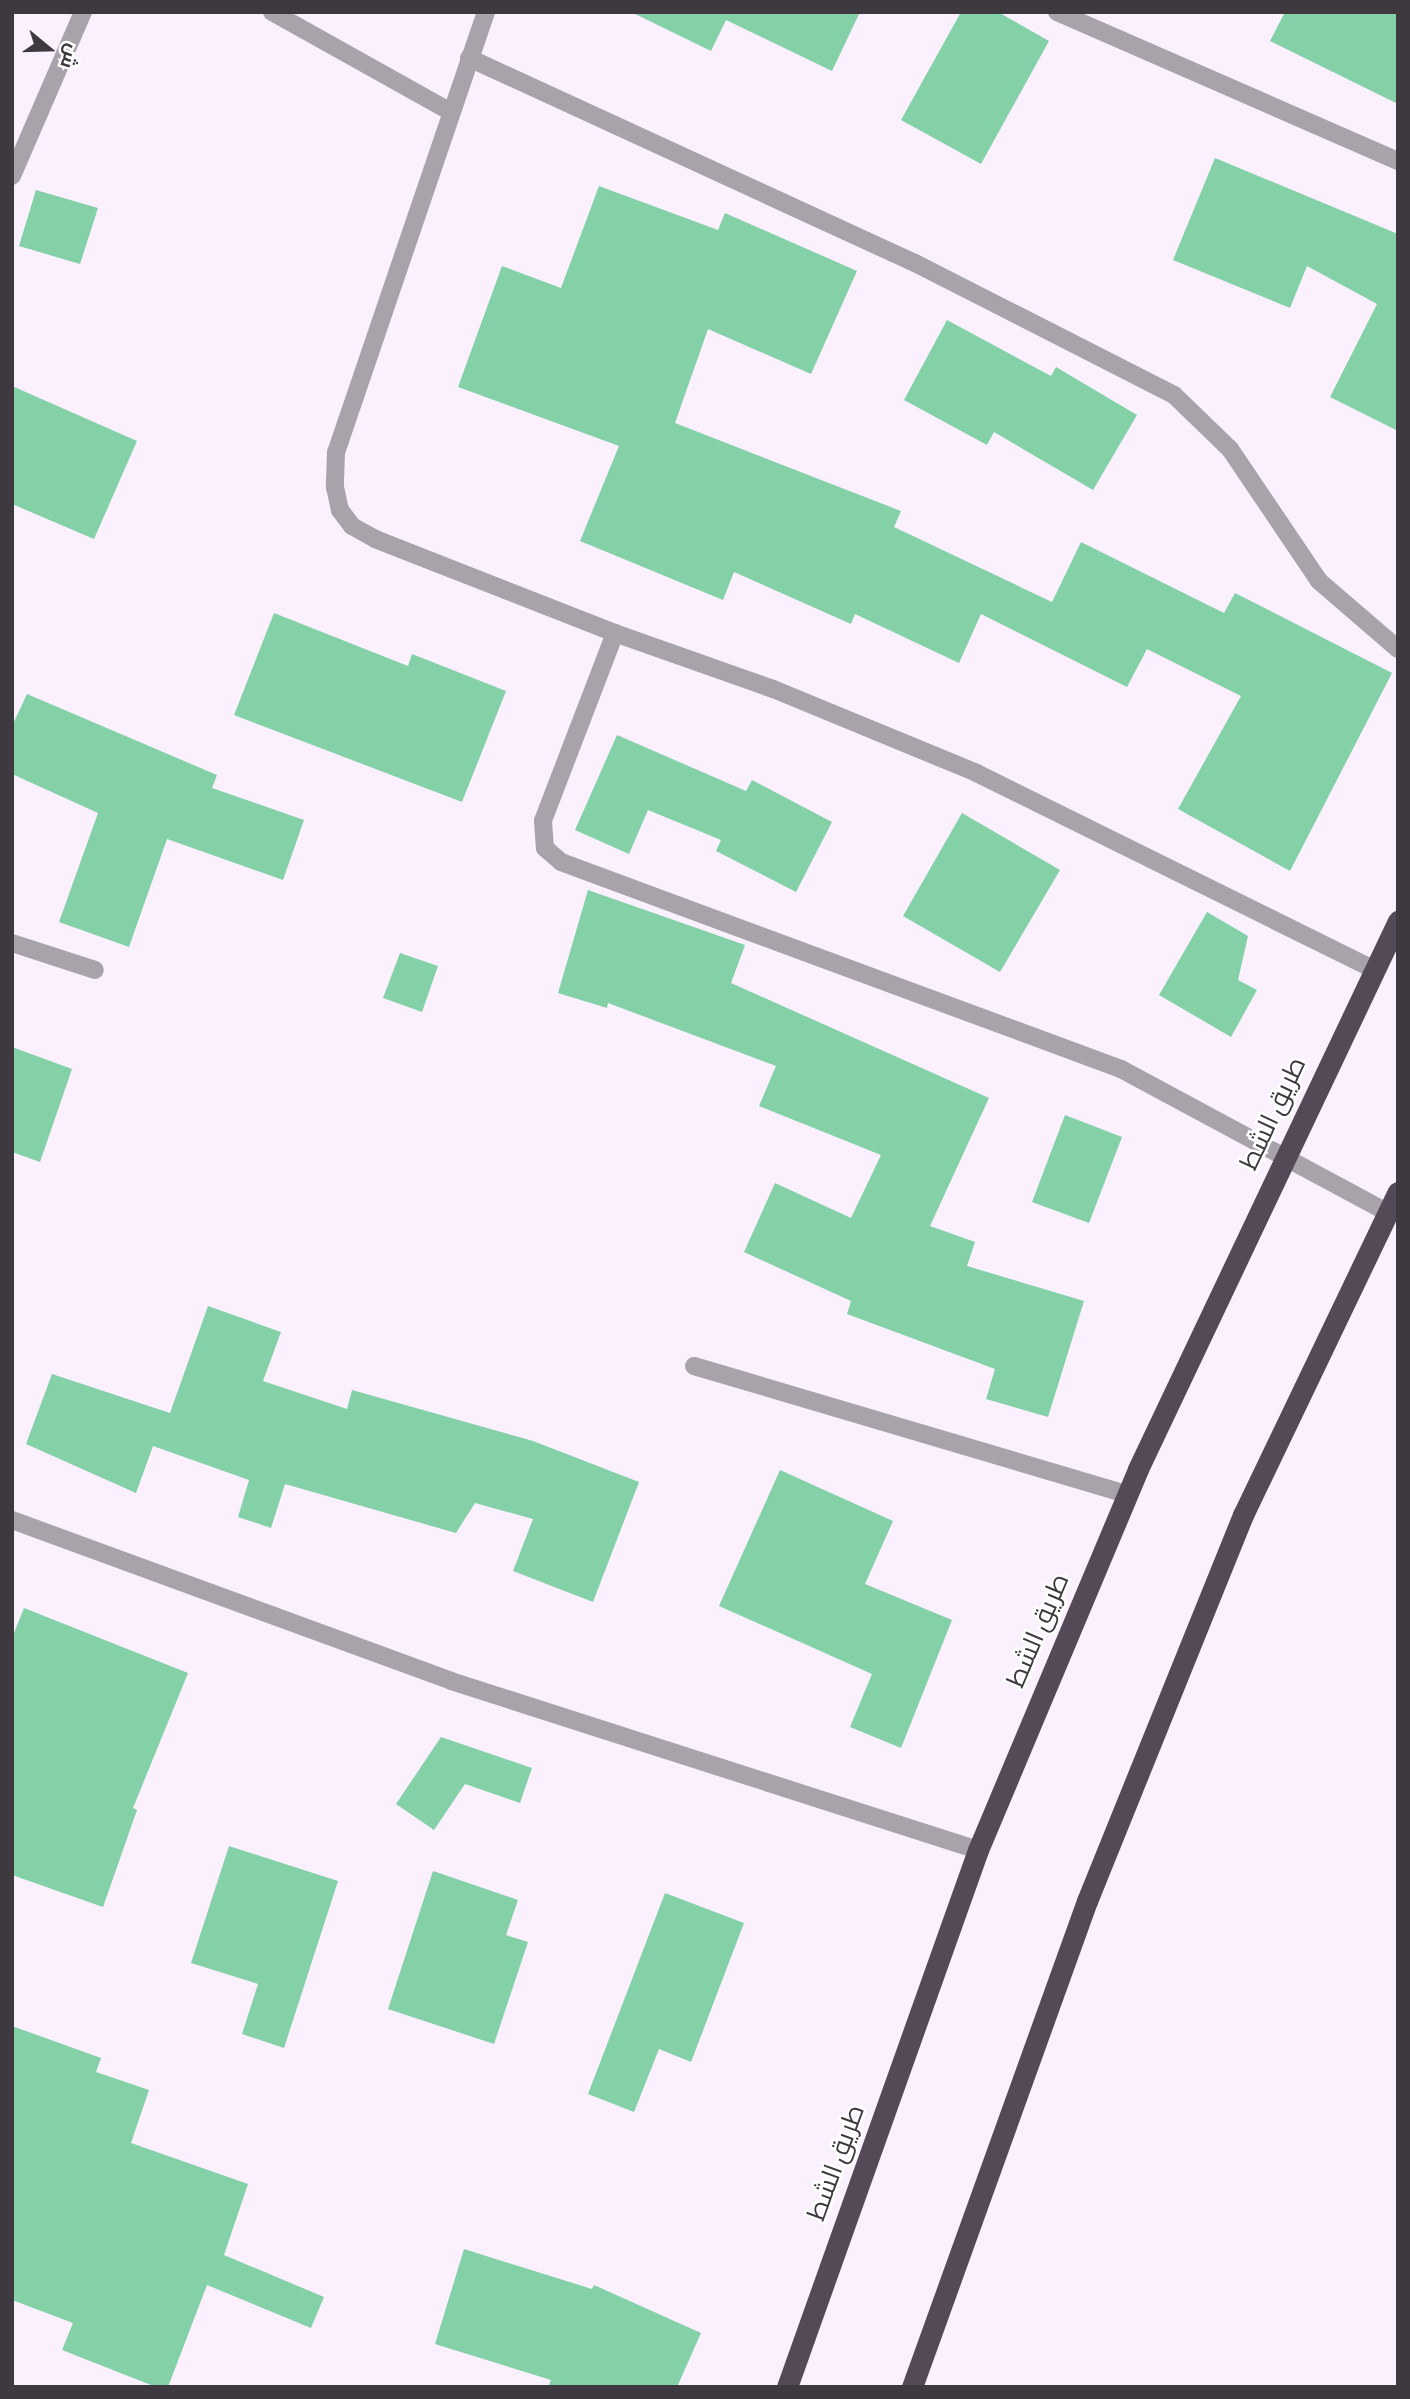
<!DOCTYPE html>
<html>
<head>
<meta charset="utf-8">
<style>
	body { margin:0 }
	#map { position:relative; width:1410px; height:2399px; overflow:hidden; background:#faf0fe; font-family:"Sofia Sans Condensed",Cairo,sans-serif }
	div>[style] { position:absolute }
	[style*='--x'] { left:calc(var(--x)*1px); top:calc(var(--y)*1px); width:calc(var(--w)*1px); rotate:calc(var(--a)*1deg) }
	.building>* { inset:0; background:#84d0a7 }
	.street>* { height:18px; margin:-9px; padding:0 9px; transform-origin:9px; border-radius:9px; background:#a8a3aa }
	.highway>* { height:21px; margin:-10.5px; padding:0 10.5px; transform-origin:10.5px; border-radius:10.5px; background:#534957 }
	span { translate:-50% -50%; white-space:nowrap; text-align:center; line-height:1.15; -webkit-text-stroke:5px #fff; paint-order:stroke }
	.street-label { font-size:26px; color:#3e393f }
	.frame { position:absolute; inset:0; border:14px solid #3e393f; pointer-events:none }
	.north { position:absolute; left:14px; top:14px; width:70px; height:70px; -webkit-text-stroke:5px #fff; paint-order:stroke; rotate:109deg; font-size:19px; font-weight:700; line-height:28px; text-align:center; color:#3e393f }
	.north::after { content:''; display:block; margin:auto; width:24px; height:32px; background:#3e393f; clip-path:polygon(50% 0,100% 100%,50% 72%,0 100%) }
</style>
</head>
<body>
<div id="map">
	<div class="building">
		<div style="clip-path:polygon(631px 12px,860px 12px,832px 71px,726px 20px,711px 51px)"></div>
		<div style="clip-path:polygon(961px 12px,998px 12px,1049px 41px,981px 164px,901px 120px)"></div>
		<div style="clip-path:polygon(1285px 12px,1398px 12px,1398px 104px,1270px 41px)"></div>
		<div style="clip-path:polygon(1215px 158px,1398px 234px,1398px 431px,1330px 397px,1377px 304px,1307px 266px,1290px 308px,1173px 260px)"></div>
		<div style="clip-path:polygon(599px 186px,718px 230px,725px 213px,857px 271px,811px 374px,708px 329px,675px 423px,901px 511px,894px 527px,1052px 602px,1081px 542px,1224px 613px,1235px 593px,1392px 673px,1290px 871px,1178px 809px,1241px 696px,1147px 649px,1127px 687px,981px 614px,959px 663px,855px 614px,851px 624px,734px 572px,723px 600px,580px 541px,619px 446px,458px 387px,502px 266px,561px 288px)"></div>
		<div style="clip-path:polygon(36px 190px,98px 208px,80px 264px,19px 246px)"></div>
		<div style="clip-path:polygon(947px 320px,1051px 376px,1056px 367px,1137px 415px,1093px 490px,994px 432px,987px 445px,904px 400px)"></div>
		<div style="clip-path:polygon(12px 386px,137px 441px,94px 539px,12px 504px)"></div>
		<div style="clip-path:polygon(274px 613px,408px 666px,412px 654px,506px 691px,462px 802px,234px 715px)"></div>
		<div style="clip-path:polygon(27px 694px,217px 775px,212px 788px,304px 820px,283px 880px,167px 839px,129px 947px,59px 922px,98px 813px,12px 774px,12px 726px)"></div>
		<div style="clip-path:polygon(617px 735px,746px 791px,752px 780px,832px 822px,796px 892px,716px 851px,721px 840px,648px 810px,629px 854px,575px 830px)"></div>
		<div style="clip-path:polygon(962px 813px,1060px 870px,1000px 972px,903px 916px)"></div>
		<div style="clip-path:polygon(588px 890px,745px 945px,731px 983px,989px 1098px,930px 1226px,975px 1242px,967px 1266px,1084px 1301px,1048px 1417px,986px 1399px,995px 1369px,847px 1314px,851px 1301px,744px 1252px,775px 1183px,851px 1218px,881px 1155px,759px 1106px,776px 1066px,608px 1003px,607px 1008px,558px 993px)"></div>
		<div style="clip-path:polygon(1207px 912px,1248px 936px,1238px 980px,1257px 990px,1231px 1037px,1159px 995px)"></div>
		<div style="clip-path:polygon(400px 953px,438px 966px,422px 1012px,383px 998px)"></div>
		<div style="clip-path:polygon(12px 1047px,72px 1069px,40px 1162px,12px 1152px)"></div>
		<div style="clip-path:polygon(1065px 1115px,1122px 1137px,1089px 1223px,1032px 1202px)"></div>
		<div style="clip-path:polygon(208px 1306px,281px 1332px,263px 1381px,347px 1409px,352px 1390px,533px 1441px,639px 1482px,593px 1602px,513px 1571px,533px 1519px,475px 1503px,456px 1533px,285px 1484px,271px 1528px,238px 1517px,249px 1480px,153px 1446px,136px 1493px,26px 1444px,52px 1374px,170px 1413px)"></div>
		<div style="clip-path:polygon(780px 1470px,893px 1521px,865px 1584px,952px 1620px,901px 1748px,850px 1727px,872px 1674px,719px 1606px)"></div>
		<div style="clip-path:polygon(24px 1608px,188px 1673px,133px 1808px,137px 1810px,103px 1907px,12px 1875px,12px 1638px)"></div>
		<div style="clip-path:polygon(441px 1737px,532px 1768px,520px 1803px,465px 1784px,434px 1830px,396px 1804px)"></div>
		<div style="clip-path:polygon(229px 1846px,338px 1881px,284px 2048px,242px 2034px,258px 1984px,191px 1963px)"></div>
		<div style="clip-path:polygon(433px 1871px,518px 1900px,506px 1935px,528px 1942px,494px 2044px,388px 2009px)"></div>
		<div style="clip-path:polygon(665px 1893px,744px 1923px,691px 2062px,659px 2049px,634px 2112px,588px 2094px)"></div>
		<div style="clip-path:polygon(12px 2026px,101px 2058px,96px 2072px,149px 2090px,131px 2143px,248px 2184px,224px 2255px,324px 2297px,311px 2328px,207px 2285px,168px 2387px,156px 2387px,62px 2350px,73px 2323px,12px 2300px)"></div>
		<div style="clip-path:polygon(464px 2249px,592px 2289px,594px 2285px,701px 2333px,677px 2387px,548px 2387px,551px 2380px,435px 2344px)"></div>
	</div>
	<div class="street">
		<div style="--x:272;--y:12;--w:205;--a:29.2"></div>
		<div style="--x:486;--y:12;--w:465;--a:108.8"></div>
		<div style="--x:336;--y:452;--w:35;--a:92"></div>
		<div style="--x:335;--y:487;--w:24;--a:78"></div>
		<div style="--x:340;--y:510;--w:20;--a:53"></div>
		<div style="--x:352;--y:526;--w:26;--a:29"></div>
		<div style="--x:375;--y:539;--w:258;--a:21.4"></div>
		<div style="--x:1057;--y:12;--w:372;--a:23.6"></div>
		<div style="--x:469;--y:58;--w:491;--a:24.7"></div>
		<div style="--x:915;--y:263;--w:291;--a:27"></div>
		<div style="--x:1174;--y:395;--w:78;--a:44"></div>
		<div style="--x:1230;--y:449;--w:159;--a:56"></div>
		<div style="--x:1319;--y:581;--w:104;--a:40.7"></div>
		<div style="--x:12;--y:176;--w:179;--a:-66.6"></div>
		<div style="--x:12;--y:943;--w:87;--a:18"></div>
		<div style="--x:1373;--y:969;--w:442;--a:-153.7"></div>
		<div style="--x:977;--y:773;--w:221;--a:-157.6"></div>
		<div style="--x:773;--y:689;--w:168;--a:-160.5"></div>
		<div style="--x:615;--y:633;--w:201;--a:111"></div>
		<div style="--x:543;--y:821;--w:27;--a:86"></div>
		<div style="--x:545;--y:848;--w:21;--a:41"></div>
		<div style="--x:561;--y:862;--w:597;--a:20.29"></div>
		<div style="--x:1121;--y:1069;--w:303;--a:28.3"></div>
		<div style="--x:694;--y:1366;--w:452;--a:16.5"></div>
		<div style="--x:12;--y:1520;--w:468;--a:20.1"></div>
		<div style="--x:451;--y:1681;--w:553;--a:17.78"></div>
	</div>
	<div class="highway">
		<div style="--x:787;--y:2387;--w:570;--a:-70.42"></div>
		<div style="--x:978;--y:1850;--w:413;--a:-67.2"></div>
		<div style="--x:1138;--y:1469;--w:607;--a:-64.62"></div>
		<div style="--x:912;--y:2387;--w:517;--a:-70.2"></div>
		<div style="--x:1087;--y:1901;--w:416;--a:-68"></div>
		<div style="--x:1243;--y:1515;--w:358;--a:-64.4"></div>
	</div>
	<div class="street-label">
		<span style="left:1274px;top:1114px;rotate:-65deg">طريق الشط</span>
		<span style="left:1039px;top:1631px;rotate:-67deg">طريق الشط</span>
		<span style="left:837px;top:2163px;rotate:-70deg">طريق الشط</span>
	</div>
	<div class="frame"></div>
	<div class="north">ش</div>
</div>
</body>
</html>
